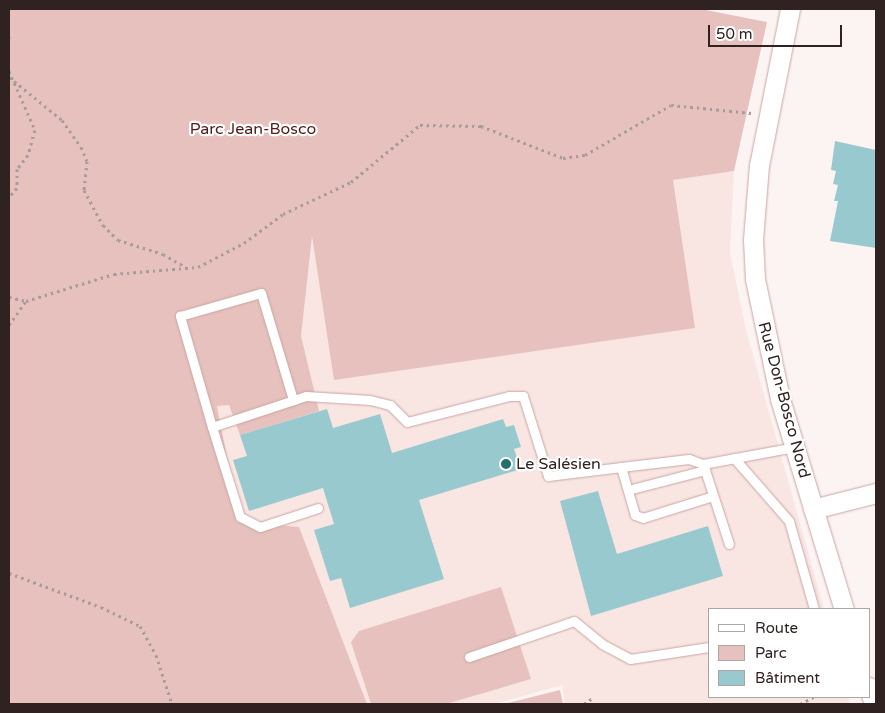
<!DOCTYPE html>
<html>
<head>
<meta charset="utf-8">
<style>
	body { margin:0 }
	#map { position:relative; width:885px; height:713px; overflow:hidden; background:#fcf4f3; font-family:"Varela Round",sans-serif }
	div>[style] { position:absolute }
	[style*='--x'] { left:calc(var(--x)*1px); top:calc(var(--y)*1px); width:calc(var(--w)*1px); rotate:calc(var(--a)*1deg) }
	.built>* { inset:0; background:#f9e6e3 }
	.green>* { inset:0; background:#e6c1bd }
	.building>* { inset:0; background:#98c9cf }
	.path>* { height:3px; margin-top:-1.5px; transform-origin:0; background:repeating-linear-gradient(90deg,#a79c9b 0 2.5px,transparent 0 6.5px) }
	.roads { filter:drop-shadow(0 0 1px #caa6a2) drop-shadow(0 0 1px #caa6a2) }
	.lane>* { height:9px; margin:-4.5px; padding:0 4.5px; transform-origin:4.5px; border-radius:4.5px; background:#fff }
	.street>* { height:19px; margin:-9.5px; padding:0 9.5px; transform-origin:9.5px; border-radius:9.5px; background:#fff }
	.dots>* { width:14px; height:14px; translate:-50% -50%; box-sizing:border-box; border:2px solid #fff; border-radius:50% }
	span { translate:-50% -50%; white-space:nowrap; text-align:center; line-height:1.15; -webkit-text-stroke:4.5px #fff; paint-order:stroke }
	.park-label { font-size:16px; color:#511b18 }
	.street-label { font-size:16px; color:#302221 }
	.poi-label { font-size:16px; color:#302221 }
	.left { translate:0 -50%; text-align:left }
	.frame { position:absolute; inset:0; border:10px solid #302221; pointer-events:none }
	.legend { position:absolute; left:708px; top:608px; width:162px; height:90px; box-sizing:border-box; background:#fff; border:1px solid #aca7a6; margin:0; padding:6px 9px; list-style:none; font-size:15px; color:#302221 }
	.legend li { display:flex; align-items:center; gap:10px; height:25px }
	.legend b { width:25px; border:1px solid #aca7a6 }
	.scale { position:absolute; left:708px; top:25px; width:134px; height:22px; box-sizing:border-box; border:2px solid #302221; border-top:0; padding-left:6px; font-size:15px; line-height:18px; white-space:nowrap; color:#302221; -webkit-text-stroke:4px #fff; paint-order:stroke }
</style>
</head>
<body>
<div id="map">
	<div class="built">
		<div style="clip-path:polygon(734px 171px,730px 252px,746px 330px,824px 609px,709px 609px,709px 697px,848px 697px,850px 704px,565px 704px,562px 685px,495px 704px,367px 704px,299px 528px,240px 522px,217px 406px,313px 233px)"></div>
	</div>
	<div class="green">
		<div style="clip-path:polygon(9px 9px,701px 9px,767px 22px,734px 171px,673px 180px,695px 328px,334px 380px,312px 236px,301px 336px,319px 411px,240px 435px,229px 405px,217px 406px,240px 522px,299px 527px,367px 704px,9px 704px)"></div>
		<div style="clip-path:polygon(501px 587px,531px 679px,446px 704px,371px 704px,351px 642px,359px 631px)"></div>
		<div style="clip-path:polygon(560px 690px,563px 704px,504px 704px)"></div>
	</div>
	<div class="building">
		<div style="clip-path:polygon(835px 141px,876px 150px,876px 248px,830px 241px,838px 201px,834px 201px,838px 185px,833px 184px,836px 171px,831px 170px)"></div>
		<div style="clip-path:polygon(327px 409px,333px 428px,380px 414px,392px 453px,503px 419px,506px 427px,514px 425px,521px 447px,514px 449px,521px 469px,419px 500px,444px 579px,350px 608px,341px 578px,330px 581px,314px 530px,334px 524px,323px 488px,249px 511px,233px 460px,247px 456px,240px 435px)"></div>
		<div style="clip-path:polygon(598px 491px,617px 554px,708px 526px,723px 576px,591px 616px,560px 501px)"></div>
	</div>
	<div class="path">
		<div style="--x:9;--y:36;--w:5;--a:90"></div>
		<div style="--x:9;--y:71;--w:64;--a:66.2"></div>
		<div style="--x:35;--y:130;--w:26;--a:106"></div>
		<div style="--x:28;--y:155;--w:18;--a:128"></div>
		<div style="--x:17;--y:169;--w:19;--a:90"></div>
		<div style="--x:17;--y:188;--w:12;--a:132"></div>
		<div style="--x:9;--y:77;--w:68;--a:39.1"></div>
		<div style="--x:62;--y:120;--w:33;--a:55"></div>
		<div style="--x:81;--y:147;--w:15;--a:67"></div>
		<div style="--x:87;--y:161;--w:29;--a:96"></div>
		<div style="--x:84;--y:190;--w:40;--a:62"></div>
		<div style="--x:103;--y:225;--w:21;--a:45"></div>
		<div style="--x:118;--y:240;--w:47;--a:17.3"></div>
		<div style="--x:163;--y:254;--w:24;--a:30"></div>
		<div style="--x:9;--y:297;--w:17;--a:13"></div>
		<div style="--x:26;--y:301;--w:92;--a:-17.1"></div>
		<div style="--x:114;--y:274;--w:84;--a:-4.8"></div>
		<div style="--x:198;--y:267;--w:52;--a:-27.6"></div>
		<div style="--x:244;--y:243;--w:49;--a:-36.6"></div>
		<div style="--x:283;--y:214;--w:75;--a:-25.2"></div>
		<div style="--x:351;--y:182;--w:89;--a:-39.6"></div>
		<div style="--x:420;--y:125;--w:61;--a:0.9"></div>
		<div style="--x:481;--y:126;--w:88;--a:21.3"></div>
		<div style="--x:563;--y:158;--w:22;--a:-8"></div>
		<div style="--x:585;--y:155;--w:99;--a:-30.2"></div>
		<div style="--x:671;--y:105;--w:81;--a:5.6"></div>
		<div style="--x:9;--y:325;--w:29;--a:-55"></div>
		<div style="--x:9;--y:573;--w:98;--a:20.3"></div>
		<div style="--x:101;--y:607;--w:43;--a:26"></div>
		<div style="--x:140;--y:626;--w:33;--a:61"></div>
		<div style="--x:156;--y:655;--w:52;--a:71.9"></div>
		<div style="--x:584;--y:704;--w:12;--a:-35"></div>
		<div style="--x:800;--y:704;--w:16;--a:-27"></div>
	</div>
	<div class="roads">
		<div class="lane">
			<div style="--x:212;--y:427;--w:116;--a:-106.1"></div>
			<div style="--x:180;--y:316;--w:84;--a:-15.9"></div>
			<div style="--x:261;--y:293;--w:112;--a:73.3"></div>
			<div style="--x:734;--y:458;--w:84;--a:48.9"></div>
			<div style="--x:789;--y:521;--w:91;--a:74.1"></div>
			<div style="--x:703;--y:464;--w:84;--a:72"></div>
			<div style="--x:628;--y:490;--w:80;--a:-14.6"></div>
			<div style="--x:713;--y:496;--w:73;--a:162.6"></div>
			<div style="--x:643;--y:518;--w:9;--a:-159"></div>
			<div style="--x:635;--y:515;--w:50;--a:-106.3"></div>
			<div style="--x:621;--y:467;--w:68;--a:-6.7"></div>
			<div style="--x:689;--y:459;--w:15;--a:20"></div>
			<div style="--x:703;--y:464;--w:94;--a:-10.5"></div>
			<div style="--x:318;--y:508;--w:61;--a:161.9"></div>
			<div style="--x:260;--y:527;--w:22;--a:-153"></div>
			<div style="--x:240;--y:517;--w:94;--a:-107.3"></div>
			<div style="--x:212;--y:427;--w:99;--a:-18.3"></div>
			<div style="--x:306;--y:396;--w:64;--a:3.6"></div>
			<div style="--x:370;--y:400;--w:21;--a:14"></div>
			<div style="--x:390;--y:405;--w:24;--a:45"></div>
			<div style="--x:407;--y:422;--w:105;--a:-14.3"></div>
			<div style="--x:509;--y:396;--w:14;--a:0"></div>
			<div style="--x:523;--y:396;--w:84;--a:72.6"></div>
			<div style="--x:548;--y:476;--w:74;--a:-7"></div>
			<div style="--x:469;--y:657;--w:111;--a:-18.9"></div>
			<div style="--x:574;--y:621;--w:36;--a:39"></div>
			<div style="--x:602;--y:644;--w:32;--a:28"></div>
			<div style="--x:630;--y:659;--w:80;--a:-8.6"></div>
		</div>
		<div class="street">
			<div style="--x:790;--y:9;--w:159;--a:101.2"></div>
			<div style="--x:759;--y:165;--w:75;--a:94.6"></div>
			<div style="--x:753;--y:240;--w:39;--a:87"></div>
			<div style="--x:755;--y:279;--w:123;--a:78.2"></div>
			<div style="--x:780;--y:399;--w:220;--a:73.1"></div>
			<div style="--x:813;--y:509;--w:65;--a:-14.3"></div>
			<div style="--x:869;--y:687;--w:18;--a:74"></div>
		</div>
	</div>
	<div class="dots">
		<div style="left:506px;top:464px;background:#236d75"></div>
	</div>
	<div class="park-label">
		<span style="left:253px;top:129px">Parc Jean-Bosco</span>
	</div>
	<div class="street-label">
		<span style="left:784px;top:400px;rotate:75deg">Rue Don-Bosco Nord</span>
	</div>
	<div class="poi-label">
		<span class="left" style="left:516px;top:464px">Le Salésien</span>
	</div>
	<div class="frame"></div>
	<ul class="legend">
	<li><b style="height:6px;background:#fff"></b>Route</li>
	<li><b style="height:14px;background:#e6c1bd"></b>Parc</li>
	<li><b style="height:14px;background:#98c9cf"></b>Bâtiment</li>
	</ul>
	<div class="scale">50 m</div>
</div>
</body>
</html>
